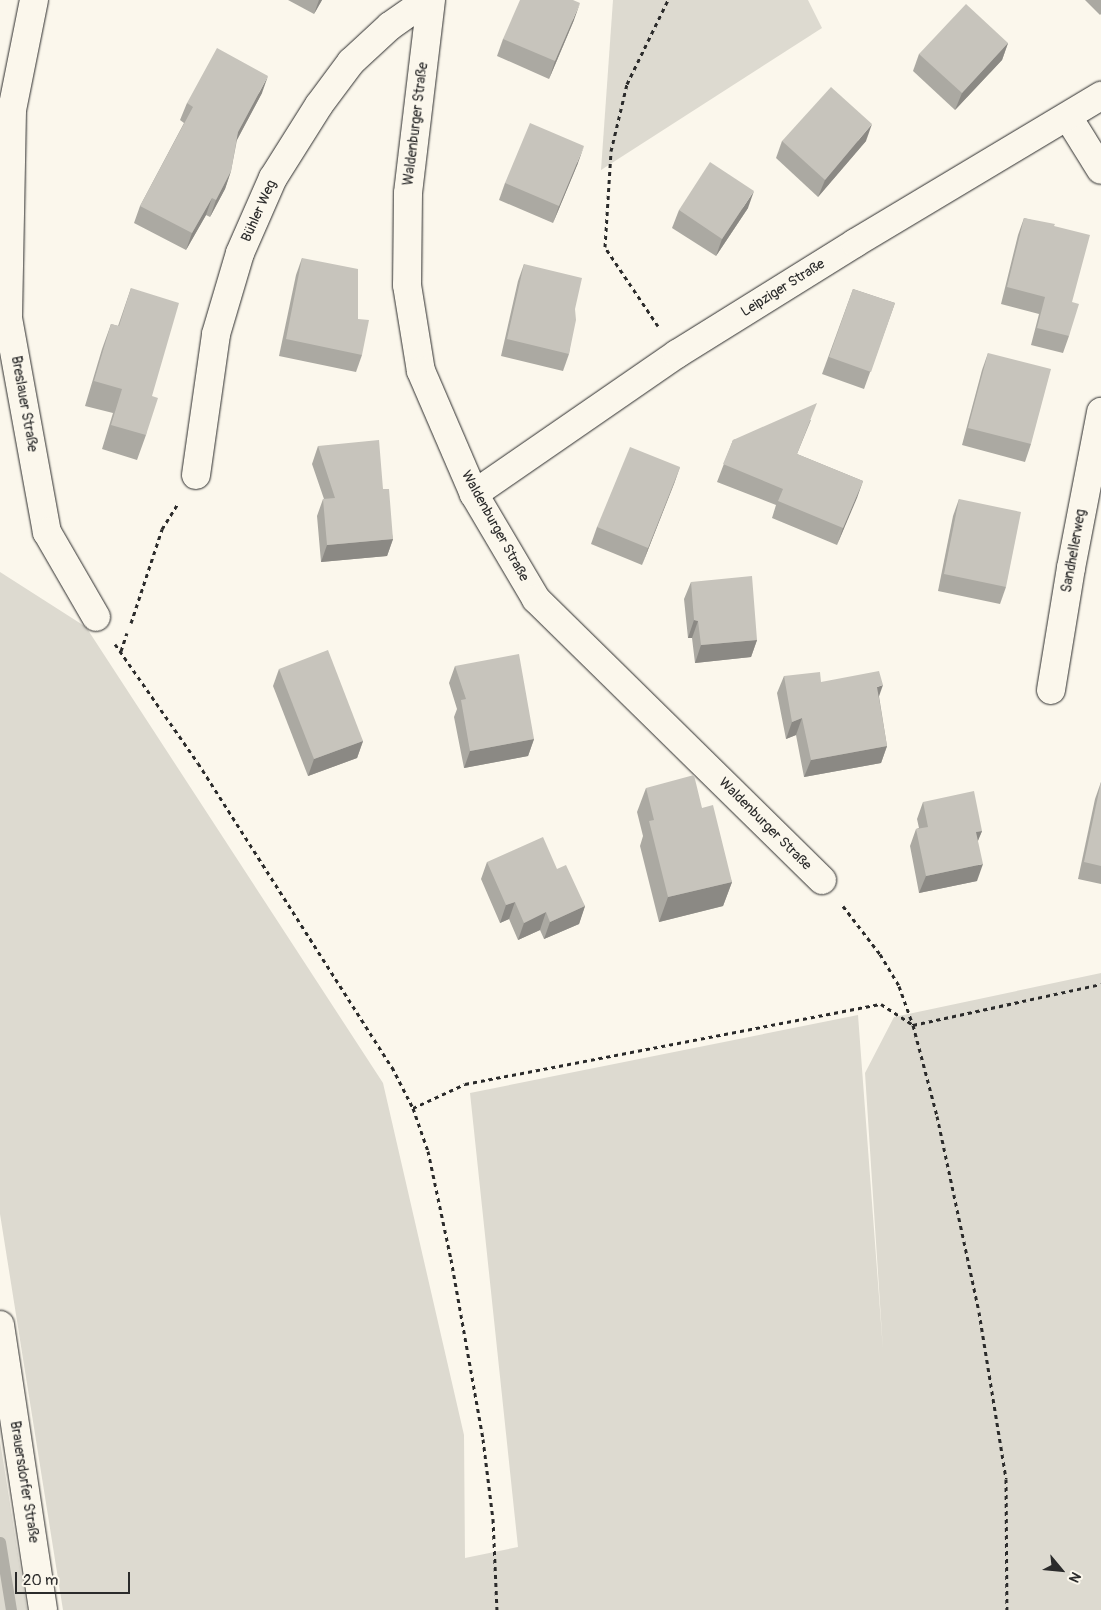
<!DOCTYPE html>
<html>
<head>
<meta charset="utf-8">
<style>
	body { margin:0 }
	#map { position:relative; width:1101px; height:1610px; overflow:hidden; background:#fbf7ec; font-family:Pangolin,sans-serif }
	div>[style] { position:absolute }
	[style*='--x'] { left:calc(var(--x)*1px); top:calc(var(--y)*1px); width:calc(var(--w)*1px); rotate:calc(var(--a)*1deg) }
	.green>* { inset:0; background:#dddad0 }
	.stream>* { height:11px; margin:-5.5px; padding:0 5.5px; transform-origin:5.5px; border-radius:5.5px; background:#b1afa7 }
	.path>* { height:3px; margin-top:-1.5px; transform-origin:0; background:repeating-linear-gradient(90deg,#2b2b2b 0 4px,transparent 0 8px) }
	.roads { filter:drop-shadow(0 0 1px #2b2b2b) drop-shadow(0 0 1px #2b2b2b) }
	.minor>* { height:28px; margin:-14px; padding:0 14px; transform-origin:14px; border-radius:14px; background:#fbf7ec }
	.tertiary>* { height:28px; margin:-14px; padding:0 14px; transform-origin:14px; border-radius:14px; background:#fbf7ec }
	.wall>* { inset:0; background:#aba9a2 }
	.shaded-wall>* { inset:0; background:#8b8984 }
	.building>* { inset:0; background:#c7c4bc }
	span { translate:-50% -50%; white-space:nowrap; text-align:center; line-height:1.15; -webkit-text-stroke:5px #fbf7ec; paint-order:stroke }
	.street-label { font-size:14px; color:#2b2b2b }
	.north { position:absolute; left:1036px; top:1545px; width:50px; height:50px; -webkit-text-stroke:4px #fbf7ec; paint-order:stroke; rotate:118deg; font-size:14px; font-weight:700; line-height:20px; text-align:center; color:#2b2b2b }
	.north::after { content:''; display:block; margin:auto; width:18px; height:22px; background:#2b2b2b; clip-path:polygon(50% 0,100% 100%,50% 72%,0 100%) }
	.scale { position:absolute; left:15px; top:1572px; width:115px; height:22px; box-sizing:border-box; border:2px solid #2b2b2b; border-top:0; padding-left:6px; font-size:15px; line-height:18px; white-space:nowrap; color:#2b2b2b; -webkit-text-stroke:4px #fbf7ec; paint-order:stroke }
</style>
</head>
<body>
<div id="map">
	<div class="green">
		<div style="clip-path:polygon(613px 0,808px 0,822px 28px,601px 170px)"></div>
		<div style="clip-path:polygon(0 572px,86px 627px,383px 1083px,464px 1435px,465px 1558px,518px 1547px,470px 1093px,858px 1015px,883px 1350px,865px 1073px,894px 1017px,1101px 973px,1101px 1610px,63px 1610px,0 1214px)"></div>
		<div style="clip-path:polygon(0 1441px,27px 1610px,0 1610px)"></div>
	</div>
	<div class="stream">
		<div style="--x:0;--y:1542;--w:69;--a:80.8"></div>
	</div>
	<div class="path">
		<div style="--x:658;--y:326;--w:95;--a:-123.9"></div>
		<div style="--x:605;--y:247;--w:96;--a:-86.4"></div>
		<div style="--x:611;--y:151;--w:69;--a:-76.6"></div>
		<div style="--x:627;--y:84;--w:93;--a:-64"></div>
		<div style="--x:131;--y:623;--w:99;--a:-71.7"></div>
		<div style="--x:162;--y:529;--w:31;--a:-58"></div>
		<div style="--x:115;--y:644;--w:145;--a:55.1"></div>
		<div style="--x:198;--y:763;--w:361;--a:57.5"></div>
		<div style="--x:392;--y:1067;--w:46;--a:62.9"></div>
		<div style="--x:413;--y:1108;--w:46;--a:70.8"></div>
		<div style="--x:428;--y:1151;--w:110;--a:78"></div>
		<div style="--x:451;--y:1259;--w:183;--a:79.9"></div>
		<div style="--x:483;--y:1439;--w:81;--a:82.9"></div>
		<div style="--x:493;--y:1519;--w:91;--a:87.5"></div>
		<div style="--x:121;--y:651;--w:19;--a:-72"></div>
		<div style="--x:843;--y:906;--w:61;--a:52.4"></div>
		<div style="--x:880;--y:954;--w:37;--a:59"></div>
		<div style="--x:899;--y:986;--w:41;--a:70.3"></div>
		<div style="--x:913;--y:1025;--w:94;--a:75.2"></div>
		<div style="--x:937;--y:1116;--w:200;--a:77.9"></div>
		<div style="--x:979;--y:1312;--w:169;--a:80.8"></div>
		<div style="--x:1006;--y:1479;--w:131;--a:89.6"></div>
		<div style="--x:413;--y:1108;--w:57;--a:-24.8"></div>
		<div style="--x:465;--y:1084;--w:424;--a:-10.9"></div>
		<div style="--x:881;--y:1004;--w:38;--a:33"></div>
		<div style="--x:913;--y:1025;--w:192;--a:-12.3"></div>
	</div>
	<div class="roads">
		<div class="minor">
			<div style="--x:34;--y:0;--w:112;--a:101.3"></div>
			<div style="--x:12;--y:110;--w:208;--a:91.1"></div>
			<div style="--x:8;--y:318;--w:218;--a:79.7"></div>
			<div style="--x:47;--y:532;--w:98;--a:60"></div>
			<div style="--x:431;--y:0;--w:194;--a:96.8"></div>
			<div style="--x:408;--y:193;--w:92;--a:90.6"></div>
			<div style="--x:407;--y:285;--w:87;--a:80.8"></div>
			<div style="--x:421;--y:371;--w:134;--a:66.7"></div>
			<div style="--x:474;--y:494;--w:122;--a:59.4"></div>
			<div style="--x:536;--y:599;--w:401;--a:44.5"></div>
			<div style="--x:1068;--y:117;--w:62;--a:58.1"></div>
			<div style="--x:196;--y:475;--w:142;--a:-81.9"></div>
			<div style="--x:216;--y:334;--w:84;--a:-73.5"></div>
			<div style="--x:240;--y:253;--w:82;--a:-66.3"></div>
			<div style="--x:273;--y:178;--w:86;--a:-57.8"></div>
			<div style="--x:319;--y:105;--w:54;--a:-53.3"></div>
			<div style="--x:351;--y:62;--w:53;--a:-42.7"></div>
			<div style="--x:390;--y:26;--w:45;--a:-35.1"></div>
			<div style="--x:474;--y:494;--w:247;--a:-34.6"></div>
			<div style="--x:677;--y:354;--w:210;--a:-31.9"></div>
			<div style="--x:855;--y:243;--w:287;--a:-30.9"></div>
			<div style="--x:1051;--y:690;--w:124;--a:-80.7"></div>
			<div style="--x:1071;--y:568;--w:159;--a:-79.1"></div>
		</div>
		<div class="tertiary">
			<div style="--x:0;--y:1325;--w:288;--a:81.4"></div>
		</div>
	</div>
	<div class="wall">
		<div style="clip-path:polygon(288px 0,322px 0,314px 14px)"></div>
		<div style="clip-path:polygon(1085px 0,1101px 0,1101px 14px,1100px 15px)"></div>
		<div style="clip-path:polygon(574px 20px,549px 79px,497px 56px,503px 39px)"></div>
		<div style="clip-path:polygon(1008px 43px,1002px 60px,955px 110px,913px 71px,919px 54px)"></div>
		<div style="clip-path:polygon(262px 93px,237px 140px,231px 171px,225px 189px,210px 217px,206px 215px,186px 250px,134px 223px,140px 206px,184px 123px,180px 120px,187px 103px)"></div>
		<div style="clip-path:polygon(782px 141px,866px 141px,818px 197px,776px 158px)"></div>
		<div style="clip-path:polygon(578px 163px,553px 223px,499px 200px,505px 183px)"></div>
		<div style="clip-path:polygon(748px 208px,716px 256px,672px 228px,679px 210px)"></div>
		<div style="clip-path:polygon(1024px 218px,1054px 226px,1072px 302px,1069px 336px,1063px 353px,1031px 345px,1039px 314px,1001px 304px,1018px 235px)"></div>
		<div style="clip-path:polygon(302px 258px,358px 319px,362px 355px,356px 372px,279px 356px,296px 275px)"></div>
		<div style="clip-path:polygon(524px 264px,575px 309px,569px 354px,563px 371px,501px 356px,518px 281px)"></div>
		<div style="clip-path:polygon(131px 288px,152px 396px,146px 435px,137px 460px,102px 449px,113px 413px,85px 406px,102px 349px,111px 324px,118px 326px)"></div>
		<div style="clip-path:polygon(853px 289px,895px 303px,864px 389px,822px 374px)"></div>
		<div style="clip-path:polygon(988px 353px,1031px 444px,1025px 462px,962px 445px,982px 370px)"></div>
		<div style="clip-path:polygon(811px 420px,797px 454px,863px 481px,837px 545px,772px 518px,776px 505px,717px 482px,733px 440px)"></div>
		<div style="clip-path:polygon(318px 446px,383px 489px,393px 539px,387px 556px,321px 562px,317px 516px,323px 499px,324px 499px,312px 464px)"></div>
		<div style="clip-path:polygon(680px 467px,642px 565px,591px 544px,597px 527px)"></div>
		<div style="clip-path:polygon(959px 499px,1006px 587px,1000px 604px,938px 591px,953px 516px)"></div>
		<div style="clip-path:polygon(691px 582px,757px 640px,751px 657px,695px 663px,692px 638px,688px 638px,684px 599px)"></div>
		<div style="clip-path:polygon(455px 666px,534px 739px,528px 756px,464px 768px,454px 717px,457px 709px,449px 683px)"></div>
		<div style="clip-path:polygon(279px 669px,363px 741px,357px 758px,308px 776px,273px 686px)"></div>
		<div style="clip-path:polygon(784px 676px,821px 682px,879px 696px,887px 746px,881px 763px,804px 777px,796px 735px,786px 739px,777px 693px)"></div>
		<div style="clip-path:polygon(1101px 782px,1101px 884px,1078px 879px,1095px 799px)"></div>
		<div style="clip-path:polygon(646px 788px,702px 808px,732px 882px,723px 906px,659px 922px,640px 846px,643px 836px,637px 812px)"></div>
		<div style="clip-path:polygon(923px 802px,982px 831px,978px 840px,977px 881px,919px 893px,910px 846px,916px 829px,919px 828px,917px 819px)"></div>
		<div style="clip-path:polygon(487px 862px,557px 869px,585px 906px,579px 924px,544px 939px,540px 930px,518px 940px,509px 919px,500px 923px,481px 879px)"></div>
	</div>
	<div class="shaded-wall">
		<div style="clip-path:polygon(319px 0,322px 0,314px 14px)"></div>
		<div style="clip-path:polygon(580px 3px,574px 20px,549px 79px,555px 61px)"></div>
		<div style="clip-path:polygon(1008px 43px,1002px 60px,955px 110px,962px 93px)"></div>
		<div style="clip-path:polygon(268px 76px,262px 93px,232px 149px,238px 132px)"></div>
		<div style="clip-path:polygon(872px 124px,866px 141px,818px 197px,825px 180px)"></div>
		<div style="clip-path:polygon(584px 146px,578px 163px,553px 223px,559px 206px)"></div>
		<div style="clip-path:polygon(231px 171px,225px 189px,210px 217px,216px 200px)"></div>
		<div style="clip-path:polygon(754px 191px,748px 208px,716px 256px,722px 239px)"></div>
		<div style="clip-path:polygon(212px 198px,206px 215px,186px 250px,192px 233px)"></div>
		<div style="clip-path:polygon(680px 467px,674px 484px,642px 565px,648px 548px)"></div>
		<div style="clip-path:polygon(863px 481px,857px 498px,837px 545px,843px 528px)"></div>
		<div style="clip-path:polygon(393px 539px,387px 556px,321px 562px,327px 545px)"></div>
		<div style="clip-path:polygon(694px 620px,698px 621px,692px 638px,688px 638px)"></div>
		<div style="clip-path:polygon(757px 640px,751px 657px,695px 663px,701px 645px)"></div>
		<div style="clip-path:polygon(883px 685px,877px 702px,877px 687px)"></div>
		<div style="clip-path:polygon(802px 718px,796px 735px,786px 739px,792px 722px)"></div>
		<div style="clip-path:polygon(534px 739px,528px 756px,464px 768px,470px 751px)"></div>
		<div style="clip-path:polygon(363px 741px,357px 758px,308px 776px,314px 759px)"></div>
		<div style="clip-path:polygon(887px 746px,881px 763px,804px 777px,811px 760px)"></div>
		<div style="clip-path:polygon(982px 831px,975px 848px,976px 832px)"></div>
		<div style="clip-path:polygon(983px 864px,977px 881px,919px 893px,926px 876px)"></div>
		<div style="clip-path:polygon(732px 882px,723px 906px,659px 922px,668px 897px)"></div>
		<div style="clip-path:polygon(515px 902px,509px 919px,500px 923px,506px 905px)"></div>
		<div style="clip-path:polygon(585px 906px,579px 924px,544px 939px,550px 922px)"></div>
		<div style="clip-path:polygon(546px 912px,540px 930px,518px 940px,524px 923px)"></div>
	</div>
	<div class="building">
		<div style="clip-path:polygon(520px 0,573px 0,580px 3px,555px 61px,503px 39px)"></div>
		<div style="clip-path:polygon(966px 4px,1008px 43px,962px 93px,919px 54px)"></div>
		<div style="clip-path:polygon(217px 48px,268px 76px,238px 132px,231px 171px,216px 200px,212px 198px,192px 233px,140px 206px,193px 107px,187px 103px)"></div>
		<div style="clip-path:polygon(831px 87px,872px 124px,825px 180px,782px 141px)"></div>
		<div style="clip-path:polygon(530px 123px,584px 146px,559px 206px,505px 183px)"></div>
		<div style="clip-path:polygon(710px 162px,754px 191px,722px 239px,679px 210px)"></div>
		<div style="clip-path:polygon(1024px 218px,1055px 224px,1054px 226px,1090px 235px,1072px 302px,1079px 304px,1069px 336px,1037px 328px,1045px 297px,1007px 287px)"></div>
		<div style="clip-path:polygon(302px 258px,358px 269px,358px 319px,369px 320px,362px 355px,286px 339px)"></div>
		<div style="clip-path:polygon(524px 264px,582px 278px,575px 309px,576px 320px,569px 354px,507px 339px)"></div>
		<div style="clip-path:polygon(131px 288px,179px 303px,152px 396px,158px 398px,146px 435px,111px 425px,122px 389px,94px 381px,111px 324px,119px 326px)"></div>
		<div style="clip-path:polygon(853px 289px,895px 303px,871px 372px,829px 357px)"></div>
		<div style="clip-path:polygon(988px 353px,1051px 369px,1031px 444px,968px 428px)"></div>
		<div style="clip-path:polygon(817px 403px,797px 454px,863px 481px,843px 528px,778px 501px,783px 489px,723px 464px,733px 440px)"></div>
		<div style="clip-path:polygon(379px 440px,383px 489px,389px 489px,393px 539px,327px 545px,323px 499px,335px 498px,318px 446px)"></div>
		<div style="clip-path:polygon(630px 447px,680px 467px,648px 548px,597px 527px)"></div>
		<div style="clip-path:polygon(959px 499px,1021px 512px,1006px 587px,944px 574px)"></div>
		<div style="clip-path:polygon(752px 576px,757px 640px,701px 645px,698px 621px,694px 620px,691px 582px)"></div>
		<div style="clip-path:polygon(328px 650px,363px 741px,314px 759px,279px 669px)"></div>
		<div style="clip-path:polygon(519px 654px,534px 739px,470px 751px,461px 700px,466px 699px,455px 666px)"></div>
		<div style="clip-path:polygon(879px 671px,883px 685px,877px 687px,887px 746px,811px 760px,802px 718px,792px 722px,784px 676px,820px 672px,821px 682px)"></div>
		<div style="clip-path:polygon(694px 775px,702px 808px,713px 805px,732px 882px,668px 897px,649px 821px,654px 820px,646px 788px)"></div>
		<div style="clip-path:polygon(1101px 782px,1101px 866px,1084px 862px)"></div>
		<div style="clip-path:polygon(974px 791px,982px 831px,976px 832px,983px 864px,926px 876px,916px 829px,928px 827px,923px 802px)"></div>
		<div style="clip-path:polygon(543px 837px,557px 869px,566px 865px,585px 906px,550px 922px,546px 912px,524px 923px,515px 902px,506px 905px,487px 862px)"></div>
	</div>
	<div class="street-label">
		<span style="left:416px;top:124px;rotate:-83deg">Waldenburger Straße</span>
		<span style="left:259px;top:211px;rotate:-66deg">Bühler Weg</span>
		<span style="left:783px;top:288px;rotate:-32deg">Leipziger Straße</span>
		<span style="left:24px;top:404px;rotate:80deg">Breslauer Straße</span>
		<span style="left:495px;top:526px;rotate:61deg">Waldenburger Straße</span>
		<span style="left:1074px;top:551px;rotate:-80deg">Sandhellerweg</span>
		<span style="left:765px;top:824px;rotate:45deg">Waldenburger Straße</span>
		<span style="left:24px;top:1482px;rotate:81deg">Brauersdorfer Straße</span>
	</div>
	<div class="north">N</div>
	<div class="scale">20 m</div>
</div>
</body>
</html>
